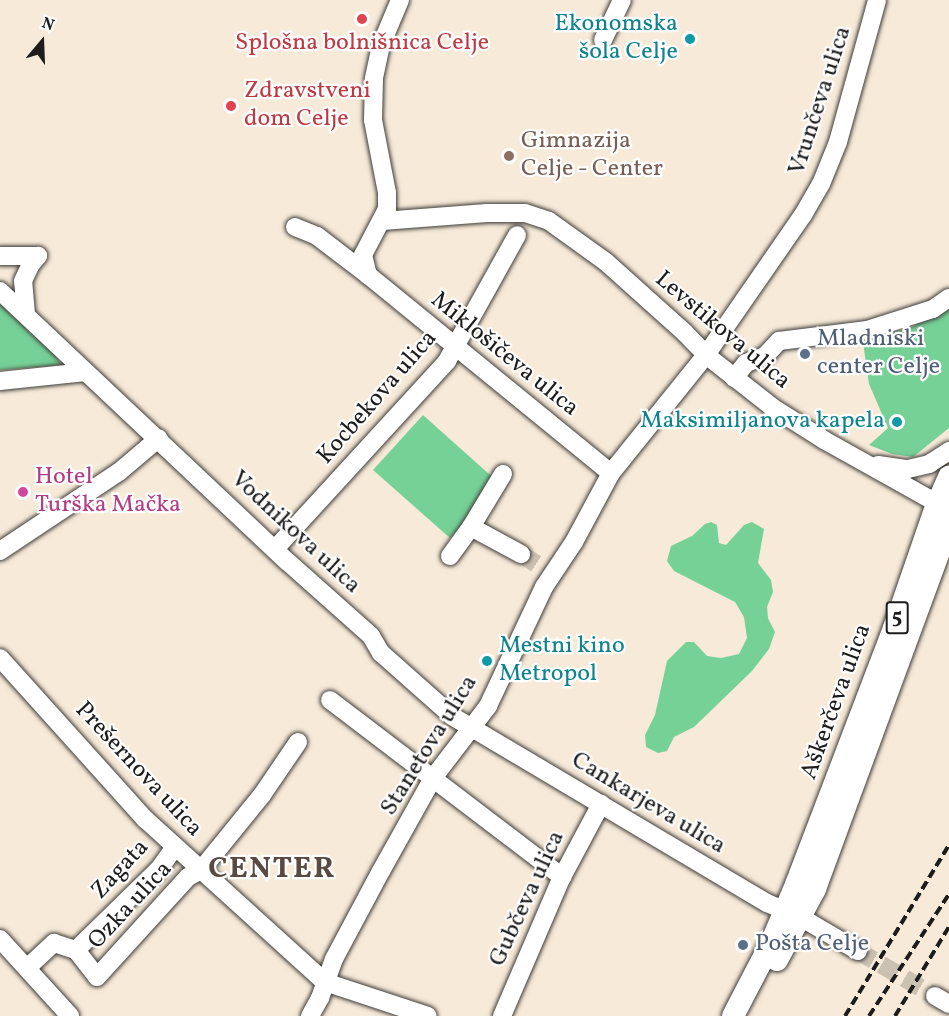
<!DOCTYPE html>
<html>
<head>
<meta charset="utf-8">
<style>
	body { margin:0 }
	#map { position:relative; width:949px; height:1016px; overflow:hidden; background:#f7ead8; font-family:Vollkorn,serif }
	div>[style] { position:absolute }
	[style*='--x'] { left:calc(var(--x)*1px); top:calc(var(--y)*1px); width:calc(var(--w)*1px); rotate:calc(var(--a)*1deg) }
	.green>* { inset:0; background:#76d197 }
	.minor-tunnel>* { height:18px; margin-top:-9px; transform-origin:0; background:repeating-linear-gradient(90deg,#cbc1b2 0 18px,transparent 0 27px) }
	.roads { filter:drop-shadow(0 0 2px #3d3b38) drop-shadow(0 0 2px #3d3b38) }
	.minor>* { height:18px; margin:-9px; padding:0 9px; transform-origin:9px; border-radius:9px; background:#fff }
	.major>* { height:22px; margin:-11px; padding:0 11px; transform-origin:11px; border-radius:11px; background:#fff }
	.rail>* { height:4px; margin-top:-2px; transform-origin:0; background:repeating-linear-gradient(90deg,#1c1c1c 0 9px,transparent 0 13.5px) }
	.dots>* { width:16px; height:16px; translate:-50% -50%; box-sizing:border-box; border:3px solid #fff; border-radius:50% }
	span { translate:-50% -50%; white-space:nowrap; text-align:center; line-height:1.15; -webkit-text-stroke:4.5px #fff; paint-order:stroke }
	.shield-label span { padding:2px 4px; background:#fff; border:2px solid; border-radius:4px; -webkit-text-stroke-width:0 }
	.shield-label { font-size:22px; color:#1c1c1c; font-weight:700 }
	.culture-label { font-size:24px; color:#0d838f }
	.right { translate:-100% -50%; text-align:right }
	.left { translate:0 -50%; text-align:left }
	.health-label { font-size:24px; color:#be3a42 }
	.street-label { font-size:24px; color:#1c1c1c }
	.education-label { font-size:24px; color:#785e54 }
	.service-label { font-size:24px; color:#4e5e75 }
	.hotel-label { font-size:24px; color:#b23c85 }
	.district-label { font-size:30px; color:#584a41; font-weight:700; letter-spacing:1.5px }
	.north { position:absolute; left:12px; top:12px; width:60px; height:60px; -webkit-text-stroke:4px #fff; paint-order:stroke; rotate:19deg; font-size:16px; font-weight:700; line-height:24px; text-align:center; color:#1c1c1c }
	.north::after { content:''; display:block; margin:auto; width:21px; height:27px; background:#1c1c1c; clip-path:polygon(50% 0,100% 100%,50% 72%,0 100%) }
</style>
</head>
<body>
<div id="map">
	<div class="green">
		<div style="clip-path:polygon(0 302px,55px 354px,61px 365px,0 370px)"></div>
		<div style="clip-path:polygon(949px 308px,949px 428px,913px 457px,892px 454px,869px 445px,888px 428px,869px 384px,863px 342px,912px 327px)"></div>
		<div style="clip-path:polygon(423px 415px,499px 483px,450px 538px,373px 470px)"></div>
		<div style="clip-path:polygon(711px 522px,717px 525px,719px 543px,726px 545px,744px 525px,752px 522px,764px 529px,758px 563px,771px 580px,773px 592px,767px 607px,768px 618px,775px 632px,769px 649px,752px 671px,694px 727px,674px 737px,667px 751px,658px 753px,646px 747px,645px 735px,655px 715px,667px 661px,686px 642px,694px 642px,707px 656px,721px 658px,739px 654px,747px 638px,744px 617px,735px 602px,674px 571px,667px 561px,671px 546px,692px 536px,705px 524px)"></div>
	</div>
	<div class="minor-tunnel">
		<div style="--x:521;--y:554;--w:27;--a:33"></div>
		<div style="--x:858;--y:951;--w:89;--a:30.3"></div>
	</div>
	<div class="roads">
		<div class="minor">
			<div style="--x:400;--y:0;--w:49;--a:112.9"></div>
			<div style="--x:381;--y:45;--w:35;--a:102"></div>
			<div style="--x:374;--y:79;--w:41;--a:91.4"></div>
			<div style="--x:373;--y:120;--w:74;--a:79.1"></div>
			<div style="--x:387;--y:193;--w:16;--a:90"></div>
			<div style="--x:387;--y:209;--w:52;--a:117.6"></div>
			<div style="--x:363;--y:255;--w:21;--a:76"></div>
			<div style="--x:368;--y:275;--w:313;--a:39.2"></div>
			<div style="--x:603;--y:40;--w:44;--a:-64.6"></div>
			<div style="--x:382;--y:221;--w:105;--a:-4.4"></div>
			<div style="--x:487;--y:213;--w:38;--a:0"></div>
			<div style="--x:525;--y:213;--w:25;--a:18"></div>
			<div style="--x:549;--y:221;--w:70;--a:35.7"></div>
			<div style="--x:606;--y:262;--w:106;--a:41.9"></div>
			<div style="--x:685;--y:333;--w:30;--a:46"></div>
			<div style="--x:706;--y:355;--w:84;--a:38.2"></div>
			<div style="--x:772;--y:407;--w:62;--a:32.4"></div>
			<div style="--x:824;--y:440;--w:143;--a:29.2"></div>
			<div style="--x:295;--y:227;--w:24;--a:22"></div>
			<div style="--x:317;--y:236;--w:64;--a:37.4"></div>
			<div style="--x:0;--y:256;--w:38;--a:0"></div>
			<div style="--x:0;--y:291;--w:395;--a:43.3"></div>
			<div style="--x:288;--y:562;--w:111;--a:41.7"></div>
			<div style="--x:371;--y:636;--w:20;--a:60"></div>
			<div style="--x:381;--y:653;--w:95;--a:41.6"></div>
			<div style="--x:452;--y:716;--w:366;--a:30.7"></div>
			<div style="--x:767;--y:903;--w:38;--a:23"></div>
			<div style="--x:802;--y:918;--w:65;--a:30.5"></div>
			<div style="--x:26;--y:314;--w:33;--a:-95"></div>
			<div style="--x:23;--y:281;--w:19;--a:-65"></div>
			<div style="--x:31;--y:264;--w:11;--a:-49"></div>
			<div style="--x:734;--y:378;--w:19;--a:-51"></div>
			<div style="--x:746;--y:363;--w:20;--a:-20"></div>
			<div style="--x:765;--y:356;--w:21;--a:-47"></div>
			<div style="--x:779;--y:341;--w:89;--a:-7.1"></div>
			<div style="--x:867;--y:330;--w:69;--a:-17.7"></div>
			<div style="--x:933;--y:309;--w:19;--a:-35"></div>
			<div style="--x:0;--y:381;--w:86;--a:-6"></div>
			<div style="--x:878;--y:465;--w:30;--a:8"></div>
			<div style="--x:908;--y:469;--w:22;--a:-13"></div>
			<div style="--x:929;--y:464;--w:24;--a:-33"></div>
			<div style="--x:503;--y:474;--w:62;--a:121.1"></div>
			<div style="--x:471;--y:527;--w:57;--a:28.4"></div>
			<div style="--x:275;--y:549;--w:255;--a:-47.5"></div>
			<div style="--x:447;--y:361;--w:144;--a:-60.9"></div>
			<div style="--x:0;--y:551;--w:143;--a:-33.6"></div>
			<div style="--x:119;--y:472;--w:52;--a:-40.4"></div>
			<div style="--x:450;--y:556;--w:36;--a:-54"></div>
			<div style="--x:0;--y:658;--w:217;--a:48"></div>
			<div style="--x:145;--y:819;--w:243;--a:42.2"></div>
			<div style="--x:325;--y:982;--w:108;--a:18.3"></div>
			<div style="--x:330;--y:700;--w:292;--a:37.3"></div>
			<div style="--x:0;--y:939;--w:104;--a:47.7"></div>
			<div style="--x:76;--y:950;--w:34;--a:52"></div>
			<div style="--x:97;--y:977;--w:135;--a:-47.7"></div>
			<div style="--x:188;--y:877;--w:15;--a:-28"></div>
			<div style="--x:201;--y:870;--w:97;--a:-50.9"></div>
			<div style="--x:262;--y:795;--w:64;--a:-55.8"></div>
			<div style="--x:76;--y:950;--w:116;--a:-44.3"></div>
			<div style="--x:159;--y:869;--w:27;--a:-54"></div>
			<div style="--x:27;--y:968;--w:37;--a:-43"></div>
			<div style="--x:54;--y:943;--w:23;--a:18"></div>
			<div style="--x:935;--y:996;--w:16;--a:30"></div>
			<div style="--x:310;--y:1016;--w:21;--a:-61"></div>
			<div style="--x:320;--y:998;--w:41;--a:-70.3"></div>
			<div style="--x:334;--y:959;--w:100;--a:-61.9"></div>
			<div style="--x:381;--y:871;--w:107;--a:-60.8"></div>
			<div style="--x:433;--y:778;--w:91;--a:-52.6"></div>
			<div style="--x:488;--y:706;--w:132;--a:-64.8"></div>
			<div style="--x:544;--y:587;--w:54;--a:-56.3"></div>
			<div style="--x:574;--y:542;--w:78;--a:-61.8"></div>
			<div style="--x:611;--y:473;--w:151;--a:-51.2"></div>
			<div style="--x:706;--y:355;--w:170;--a:-55.3"></div>
			<div style="--x:803;--y:215;--w:36;--a:-60"></div>
			<div style="--x:821;--y:184;--w:45;--a:-68"></div>
			<div style="--x:838;--y:142;--w:147;--a:-74.6"></div>
			<div style="--x:502;--y:1016;--w:151;--a:-66.7"></div>
			<div style="--x:562;--y:877;--w:83;--a:-61.9"></div>
		</div>
		<div class="major">
			<div style="--x:777;--y:960;--w:81;--a:-61.8"></div>
			<div style="--x:815;--y:889;--w:388;--a:-69.8"></div>
			<div style="--x:733;--y:1016;--w:85;--a:-62.5"></div>
			<div style="--x:772;--y:941;--w:64;--a:-67"></div>
			<div style="--x:797;--y:882;--w:272;--a:-69.1"></div>
			<div style="--x:894;--y:628;--w:131;--a:-70.9"></div>
			<div style="--x:937;--y:504;--w:30;--a:-66"></div>
		</div>
	</div>
	<div class="rail">
		<div style="--x:845;--y:1016;--w:200;--a:-58.7"></div>
		<div style="--x:869;--y:1016;--w:146;--a:-56.7"></div>
		<div style="--x:895;--y:1016;--w:104;--a:-58.8"></div>
	</div>
	<div class="dots">
		<div style="left:362px;top:19px;background:#e0444e"></div>
		<div style="left:690px;top:39px;background:#0f9aa8"></div>
		<div style="left:231px;top:106px;background:#e0444e"></div>
		<div style="left:509px;top:156px;background:#8d6e63"></div>
		<div style="left:805px;top:354px;background:#5c6f8a"></div>
		<div style="left:897px;top:422px;background:#0f9aa8"></div>
		<div style="left:23px;top:492px;background:#d1479c"></div>
		<div style="left:487px;top:661px;background:#0f9aa8"></div>
		<div style="left:743px;top:945px;background:#5c6f8a"></div>
	</div>
	<div class="shield-label">
		<span style="left:897px;top:618px">5</span>
	</div>
	<div class="culture-label">
		<span class="right" style="left:678px;top:39px">Ekonomska<br>šola Celje</span>
		<span class="right" style="left:885px;top:422px">Maksimiljanova kapela</span>
		<span class="left" style="left:499px;top:661px">Mestni kino<br>Metropol</span>
	</div>
	<div class="health-label">
		<span style="left:362px;top:44px">Splošna bolnišnica Celje</span>
		<span class="left" style="left:244px;top:106px">Zdravstveni<br>dom Celje</span>
	</div>
	<div class="street-label">
		<span style="left:821px;top:101px;rotate:-72deg">Vrunčeva ulica</span>
		<span style="left:722px;top:331px;rotate:40deg">Levstikova ulica</span>
		<span style="left:504px;top:355px;rotate:39deg">Miklošičeva ulica</span>
		<span style="left:378px;top:398px;rotate:-49deg">Kocbekova ulica</span>
		<span style="left:295px;top:533px;rotate:43deg">Vodnikova ulica</span>
		<span style="left:837px;top:702px;rotate:-70deg">Aškerčeva ulica</span>
		<span style="left:430px;top:746px;rotate:-58deg">Stanetova ulica</span>
		<span style="left:138px;top:770px;rotate:47deg">Prešernova ulica</span>
		<span style="left:648px;top:804px;rotate:31deg">Cankarjeva ulica</span>
		<span style="left:121px;top:870px;rotate:-47deg">Zagata</span>
		<span style="left:528px;top:899px;rotate:-65deg">Gubčeva ulica</span>
		<span style="left:131px;top:906px;rotate:-47deg">Ozka ulica</span>
	</div>
	<div class="education-label">
		<span class="left" style="left:521px;top:156px">Gimnazija<br>Celje - Center</span>
	</div>
	<div class="service-label">
		<span class="left" style="left:817px;top:354px">Mladniski<br>center Celje</span>
		<span class="left" style="left:755px;top:945px">Pošta Celje</span>
	</div>
	<div class="hotel-label">
		<span class="left" style="left:35px;top:492px">Hotel<br>Turška Mačka</span>
	</div>
	<div class="district-label">
		<span style="left:272px;top:869px">CENTER</span>
	</div>
	<div class="north">N</div>
</div>
</body>
</html>
